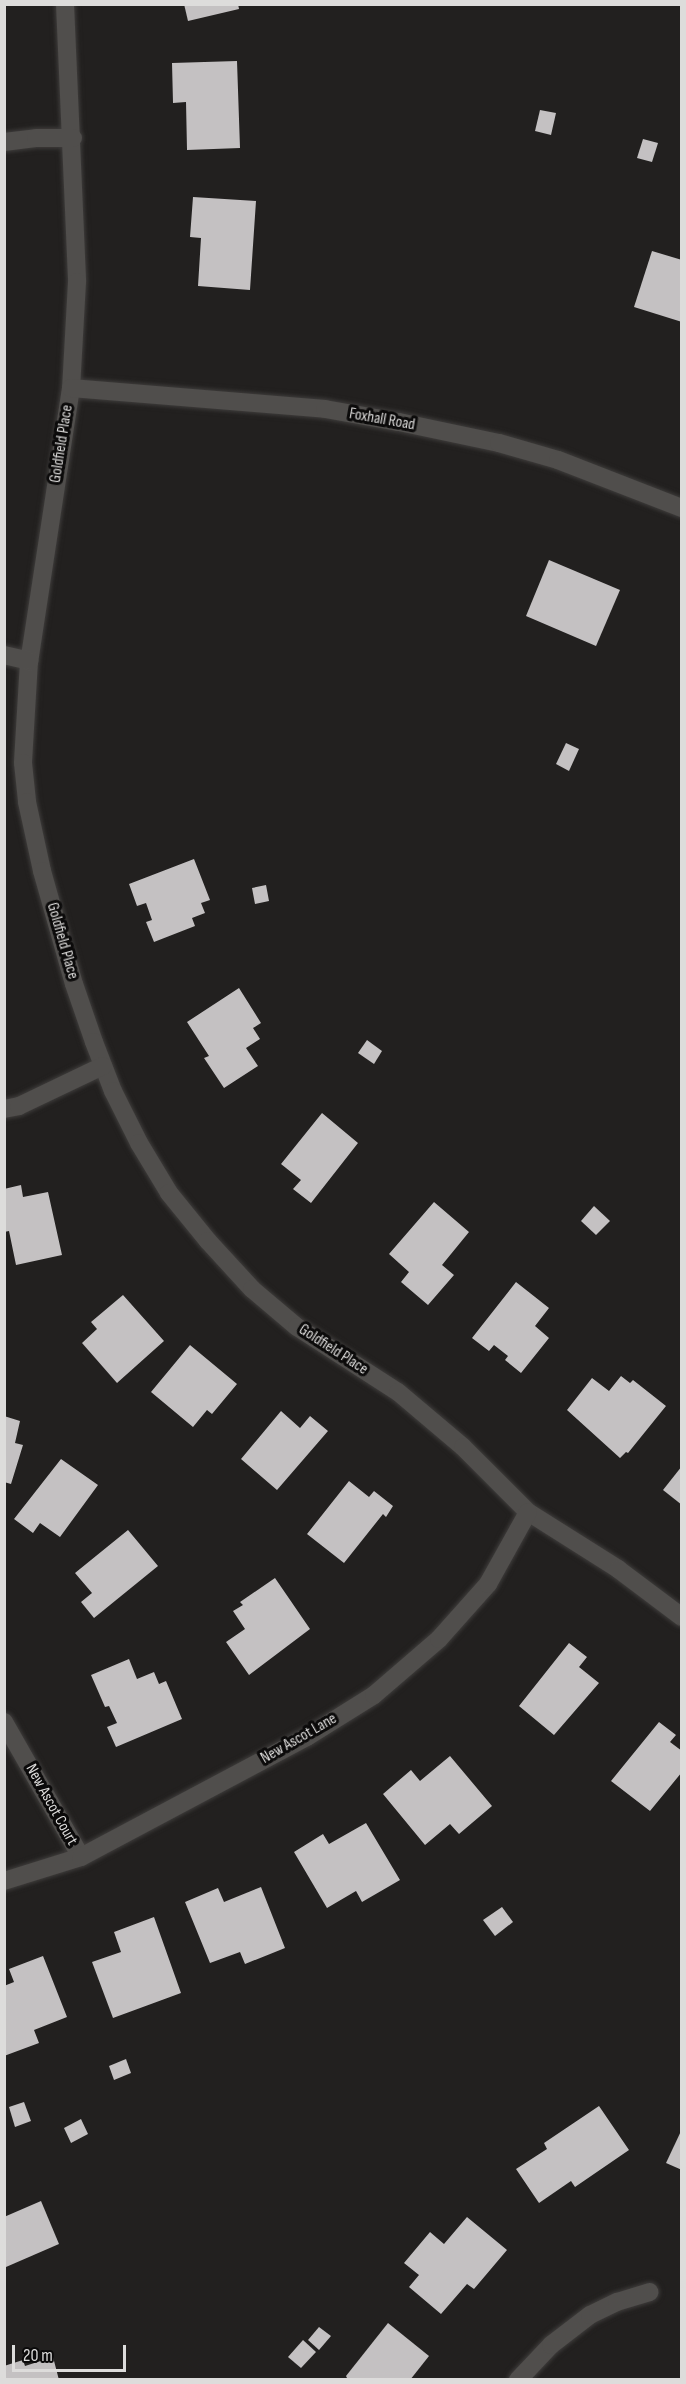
<!DOCTYPE html>
<html>
<head>
<meta charset="utf-8">
<style>
	body { margin:0 }
	#map { position:relative; width:686px; height:2384px; overflow:hidden; background:#22201f; font-family:"Sofia Sans Condensed",sans-serif }
	div>[style] { position:absolute }
	[style*='--x'] { left:calc(var(--x)*1px); top:calc(var(--y)*1px); width:calc(var(--w)*1px); rotate:calc(var(--a)*1deg) }
	.building>* { inset:0; background:#c4c1c2 }
	.roads { filter:drop-shadow(0 0 2px #3e3c3b) drop-shadow(0 0 2px #3e3c3b) }
	.minor>* { height:18px; margin:-9px; padding:0 9px; transform-origin:9px; border-radius:9px; background:#504e4c }
	span { translate:-50% -50%; white-space:nowrap; text-align:center; line-height:1.15; -webkit-text-stroke:6px #0b0a0a; paint-order:stroke }
	.street-label { font-size:16px; color:#dddcdb }
	.frame { position:absolute; inset:0; border:6px solid #dddcdb; pointer-events:none }
	.scale { position:absolute; left:12px; top:2345px; width:114px; height:27px; box-sizing:border-box; border:3px solid #dddcdb; border-top:0; padding-left:8px; font-size:18px; line-height:21px; white-space:nowrap; color:#dddcdb; -webkit-text-stroke:4px #0b0a0a; paint-order:stroke }
</style>
</head>
<body>
<div id="map">
	<div class="building">
		<div style="clip-path:polygon(184px 4px,238px 4px,239px 9px,188px 21px)"></div>
		<div style="clip-path:polygon(237px 61px,240px 148px,187px 150px,186px 102px,173px 103px,172px 63px)"></div>
		<div style="clip-path:polygon(540px 110px,556px 113px,551px 135px,535px 131px)"></div>
		<div style="clip-path:polygon(643px 139px,658px 143px,652px 162px,637px 158px)"></div>
		<div style="clip-path:polygon(193px 197px,256px 201px,250px 290px,198px 286px,201px 238px,190px 237px)"></div>
		<div style="clip-path:polygon(652px 251px,682px 260px,682px 322px,634px 307px)"></div>
		<div style="clip-path:polygon(549px 560px,620px 590px,596px 646px,526px 616px)"></div>
		<div style="clip-path:polygon(566px 743px,579px 749px,569px 771px,556px 764px)"></div>
		<div style="clip-path:polygon(194px 859px,210px 900px,201px 903px,205px 913px,192px 918px,195px 926px,154px 942px,146px 922px,152px 920px,146px 903px,137px 906px,129px 884px)"></div>
		<div style="clip-path:polygon(266px 885px,269px 901px,255px 904px,252px 888px)"></div>
		<div style="clip-path:polygon(239px 988px,261px 1023px,253px 1028px,260px 1039px,246px 1048px,258px 1066px,224px 1088px,204px 1058px,209px 1056px,187px 1022px)"></div>
		<div style="clip-path:polygon(367px 1040px,382px 1051px,374px 1064px,358px 1053px)"></div>
		<div style="clip-path:polygon(322px 1113px,358px 1143px,311px 1203px,293px 1189px,301px 1180px,281px 1164px)"></div>
		<div style="clip-path:polygon(21px 1185px,23px 1197px,48px 1192px,62px 1255px,16px 1265px,9px 1231px,4px 1232px,4px 1189px)"></div>
		<div style="clip-path:polygon(434px 1202px,469px 1232px,442px 1265px,454px 1275px,428px 1305px,401px 1282px,409px 1272px,389px 1254px)"></div>
		<div style="clip-path:polygon(594px 1206px,610px 1221px,596px 1235px,581px 1221px)"></div>
		<div style="clip-path:polygon(516px 1282px,549px 1308px,535px 1326px,549px 1338px,521px 1373px,505px 1360px,508px 1356px,494px 1345px,489px 1351px,472px 1338px)"></div>
		<div style="clip-path:polygon(123px 1295px,164px 1341px,117px 1383px,82px 1343px,97px 1329px,91px 1322px)"></div>
		<div style="clip-path:polygon(190px 1345px,237px 1384px,212px 1414px,207px 1410px,193px 1427px,151px 1392px)"></div>
		<div style="clip-path:polygon(621px 1376px,630px 1383px,633px 1380px,666px 1406px,628px 1453px,626px 1452px,620px 1458px,567px 1410px,592px 1378px,609px 1391px)"></div>
		<div style="clip-path:polygon(281px 1411px,300px 1428px,310px 1416px,328px 1431px,277px 1490px,241px 1459px)"></div>
		<div style="clip-path:polygon(4px 1416px,20px 1421px,15px 1443px,23px 1445px,11px 1484px,4px 1482px)"></div>
		<div style="clip-path:polygon(61px 1459px,98px 1485px,60px 1537px,40px 1523px,33px 1533px,14px 1519px)"></div>
		<div style="clip-path:polygon(682px 1466px,682px 1505px,663px 1490px)"></div>
		<div style="clip-path:polygon(349px 1481px,369px 1497px,374px 1491px,393px 1506px,386px 1517px,383px 1514px,344px 1563px,307px 1534px)"></div>
		<div style="clip-path:polygon(128px 1530px,158px 1566px,94px 1618px,81px 1602px,92px 1593px,75px 1573px)"></div>
		<div style="clip-path:polygon(275px 1578px,310px 1629px,249px 1675px,226px 1642px,245px 1629px,233px 1611px,243px 1605px,240px 1602px)"></div>
		<div style="clip-path:polygon(569px 1643px,587px 1657px,579px 1667px,599px 1683px,554px 1735px,519px 1706px)"></div>
		<div style="clip-path:polygon(129px 1659px,137px 1679px,154px 1672px,159px 1684px,166px 1681px,182px 1719px,116px 1747px,107px 1727px,117px 1723px,109px 1706px,105px 1707px,91px 1675px)"></div>
		<div style="clip-path:polygon(659px 1722px,676px 1735px,670px 1742px,682px 1751px,682px 1772px,650px 1811px,611px 1781px)"></div>
		<div style="clip-path:polygon(450px 1756px,492px 1806px,459px 1834px,450px 1824px,425px 1845px,383px 1794px,411px 1770px,420px 1781px)"></div>
		<div style="clip-path:polygon(366px 1823px,400px 1880px,362px 1902px,356px 1891px,327px 1908px,294px 1852px,323px 1834px,329px 1844px)"></div>
		<div style="clip-path:polygon(261px 1887px,285px 1948px,245px 1964px,240px 1952px,210px 1963px,185px 1902px,218px 1888px,224px 1902px)"></div>
		<div style="clip-path:polygon(502px 1907px,513px 1922px,495px 1936px,483px 1920px)"></div>
		<div style="clip-path:polygon(154px 1917px,181px 1993px,113px 2018px,92px 1962px,121px 1952px,114px 1932px)"></div>
		<div style="clip-path:polygon(43px 1956px,67px 2017px,34px 2030px,39px 2043px,4px 2056px,4px 1986px,14px 1982px,9px 1969px)"></div>
		<div style="clip-path:polygon(126px 2059px,131px 2073px,114px 2080px,109px 2066px)"></div>
		<div style="clip-path:polygon(24px 2102px,31px 2121px,15px 2127px,9px 2107px)"></div>
		<div style="clip-path:polygon(599px 2106px,629px 2150px,575px 2187px,571px 2181px,539px 2203px,516px 2169px,547px 2149px,544px 2143px)"></div>
		<div style="clip-path:polygon(81px 2119px,88px 2134px,71px 2143px,64px 2128px)"></div>
		<div style="clip-path:polygon(682px 2129px,682px 2170px,666px 2163px)"></div>
		<div style="clip-path:polygon(41px 2201px,59px 2244px,6px 2267px,4px 2217px)"></div>
		<div style="clip-path:polygon(467px 2217px,507px 2250px,474px 2289px,467px 2284px,441px 2314px,409px 2287px,419px 2275px,404px 2263px,430px 2232px,444px 2244px)"></div>
		<div style="clip-path:polygon(388px 2323px,429px 2356px,410px 2380px,348px 2380px,346px 2376px)"></div>
		<div style="clip-path:polygon(319px 2327px,331px 2336px,319px 2350px,308px 2340px)"></div>
		<div style="clip-path:polygon(303px 2340px,316px 2352px,301px 2368px,288px 2357px)"></div>
		<div style="clip-path:polygon(53px 2357px,59px 2380px,4px 2380px,4px 2366px,23px 2360px,25px 2366px)"></div>
	</div>
	<div class="roads">
		<div class="minor">
			<div style="--x:65;--y:4;--w:278;--a:87.5"></div>
			<div style="--x:77;--y:282;--w:106;--a:93.2"></div>
			<div style="--x:71;--y:388;--w:276;--a:98.7"></div>
			<div style="--x:29;--y:661;--w:102;--a:93.4"></div>
			<div style="--x:23;--y:763;--w:39;--a:84"></div>
			<div style="--x:27;--y:802;--w:71;--a:77.7"></div>
			<div style="--x:42;--y:871;--w:117;--a:74.2"></div>
			<div style="--x:74;--y:984;--w:61;--a:71"></div>
			<div style="--x:94;--y:1042;--w:53;--a:68.8"></div>
			<div style="--x:113;--y:1091;--w:58;--a:63.4"></div>
			<div style="--x:139;--y:1143;--w:58;--a:59"></div>
			<div style="--x:169;--y:1193;--w:62;--a:50.9"></div>
			<div style="--x:208;--y:1241;--w:65;--a:47.5"></div>
			<div style="--x:252;--y:1289;--w:59;--a:40.2"></div>
			<div style="--x:297;--y:1327;--w:120;--a:32.8"></div>
			<div style="--x:398;--y:1392;--w:85;--a:40.2"></div>
			<div style="--x:463;--y:1447;--w:92;--a:45"></div>
			<div style="--x:528;--y:1512;--w:107;--a:32.3"></div>
			<div style="--x:618;--y:1569;--w:80;--a:36.9"></div>
			<div style="--x:4;--y:142;--w:32;--a:-7"></div>
			<div style="--x:36;--y:138;--w:37;--a:0"></div>
			<div style="--x:71;--y:388;--w:255;--a:4.7"></div>
			<div style="--x:325;--y:409;--w:75;--a:10"></div>
			<div style="--x:399;--y:422;--w:102;--a:11.9"></div>
			<div style="--x:499;--y:443;--w:61;--a:16.1"></div>
			<div style="--x:558;--y:460;--w:133;--a:21.2"></div>
			<div style="--x:4;--y:655;--w:26;--a:13"></div>
			<div style="--x:4;--y:1109;--w:15;--a:-11"></div>
			<div style="--x:19;--y:1106;--w:93;--a:-25.5"></div>
			<div style="--x:4;--y:1722;--w:155;--a:60.3"></div>
			<div style="--x:4;--y:1881;--w:81;--a:-17.3"></div>
			<div style="--x:81;--y:1857;--w:256;--a:-28"></div>
			<div style="--x:307;--y:1737;--w:79;--a:-32.1"></div>
			<div style="--x:374;--y:1695;--w:86;--a:-40.7"></div>
			<div style="--x:439;--y:1639;--w:74;--a:-48.3"></div>
			<div style="--x:488;--y:1584;--w:82;--a:-60.9"></div>
			<div style="--x:518;--y:2380;--w:48;--a:-46.7"></div>
			<div style="--x:551;--y:2345;--w:49;--a:-37.6"></div>
			<div style="--x:590;--y:2315;--w:30;--a:-26"></div>
			<div style="--x:617;--y:2302;--w:34;--a:-17"></div>
		</div>
	</div>
	<div class="street-label">
		<span style="left:382px;top:420px;rotate:10deg">Foxhall Road</span>
		<span style="left:62px;top:444px;rotate:-81deg">Goldfield Place</span>
		<span style="left:62px;top:941px;rotate:74deg">Goldfield Place</span>
		<span style="left:333px;top:1350px;rotate:33deg">Goldfield Place</span>
		<span style="left:299px;top:1739px;rotate:-30deg">New Ascot Lane</span>
		<span style="left:51px;top:1805px;rotate:61deg">New Ascot Court</span>
	</div>
	<div class="frame"></div>
	<div class="scale">20 m</div>
</div>
</body>
</html>
